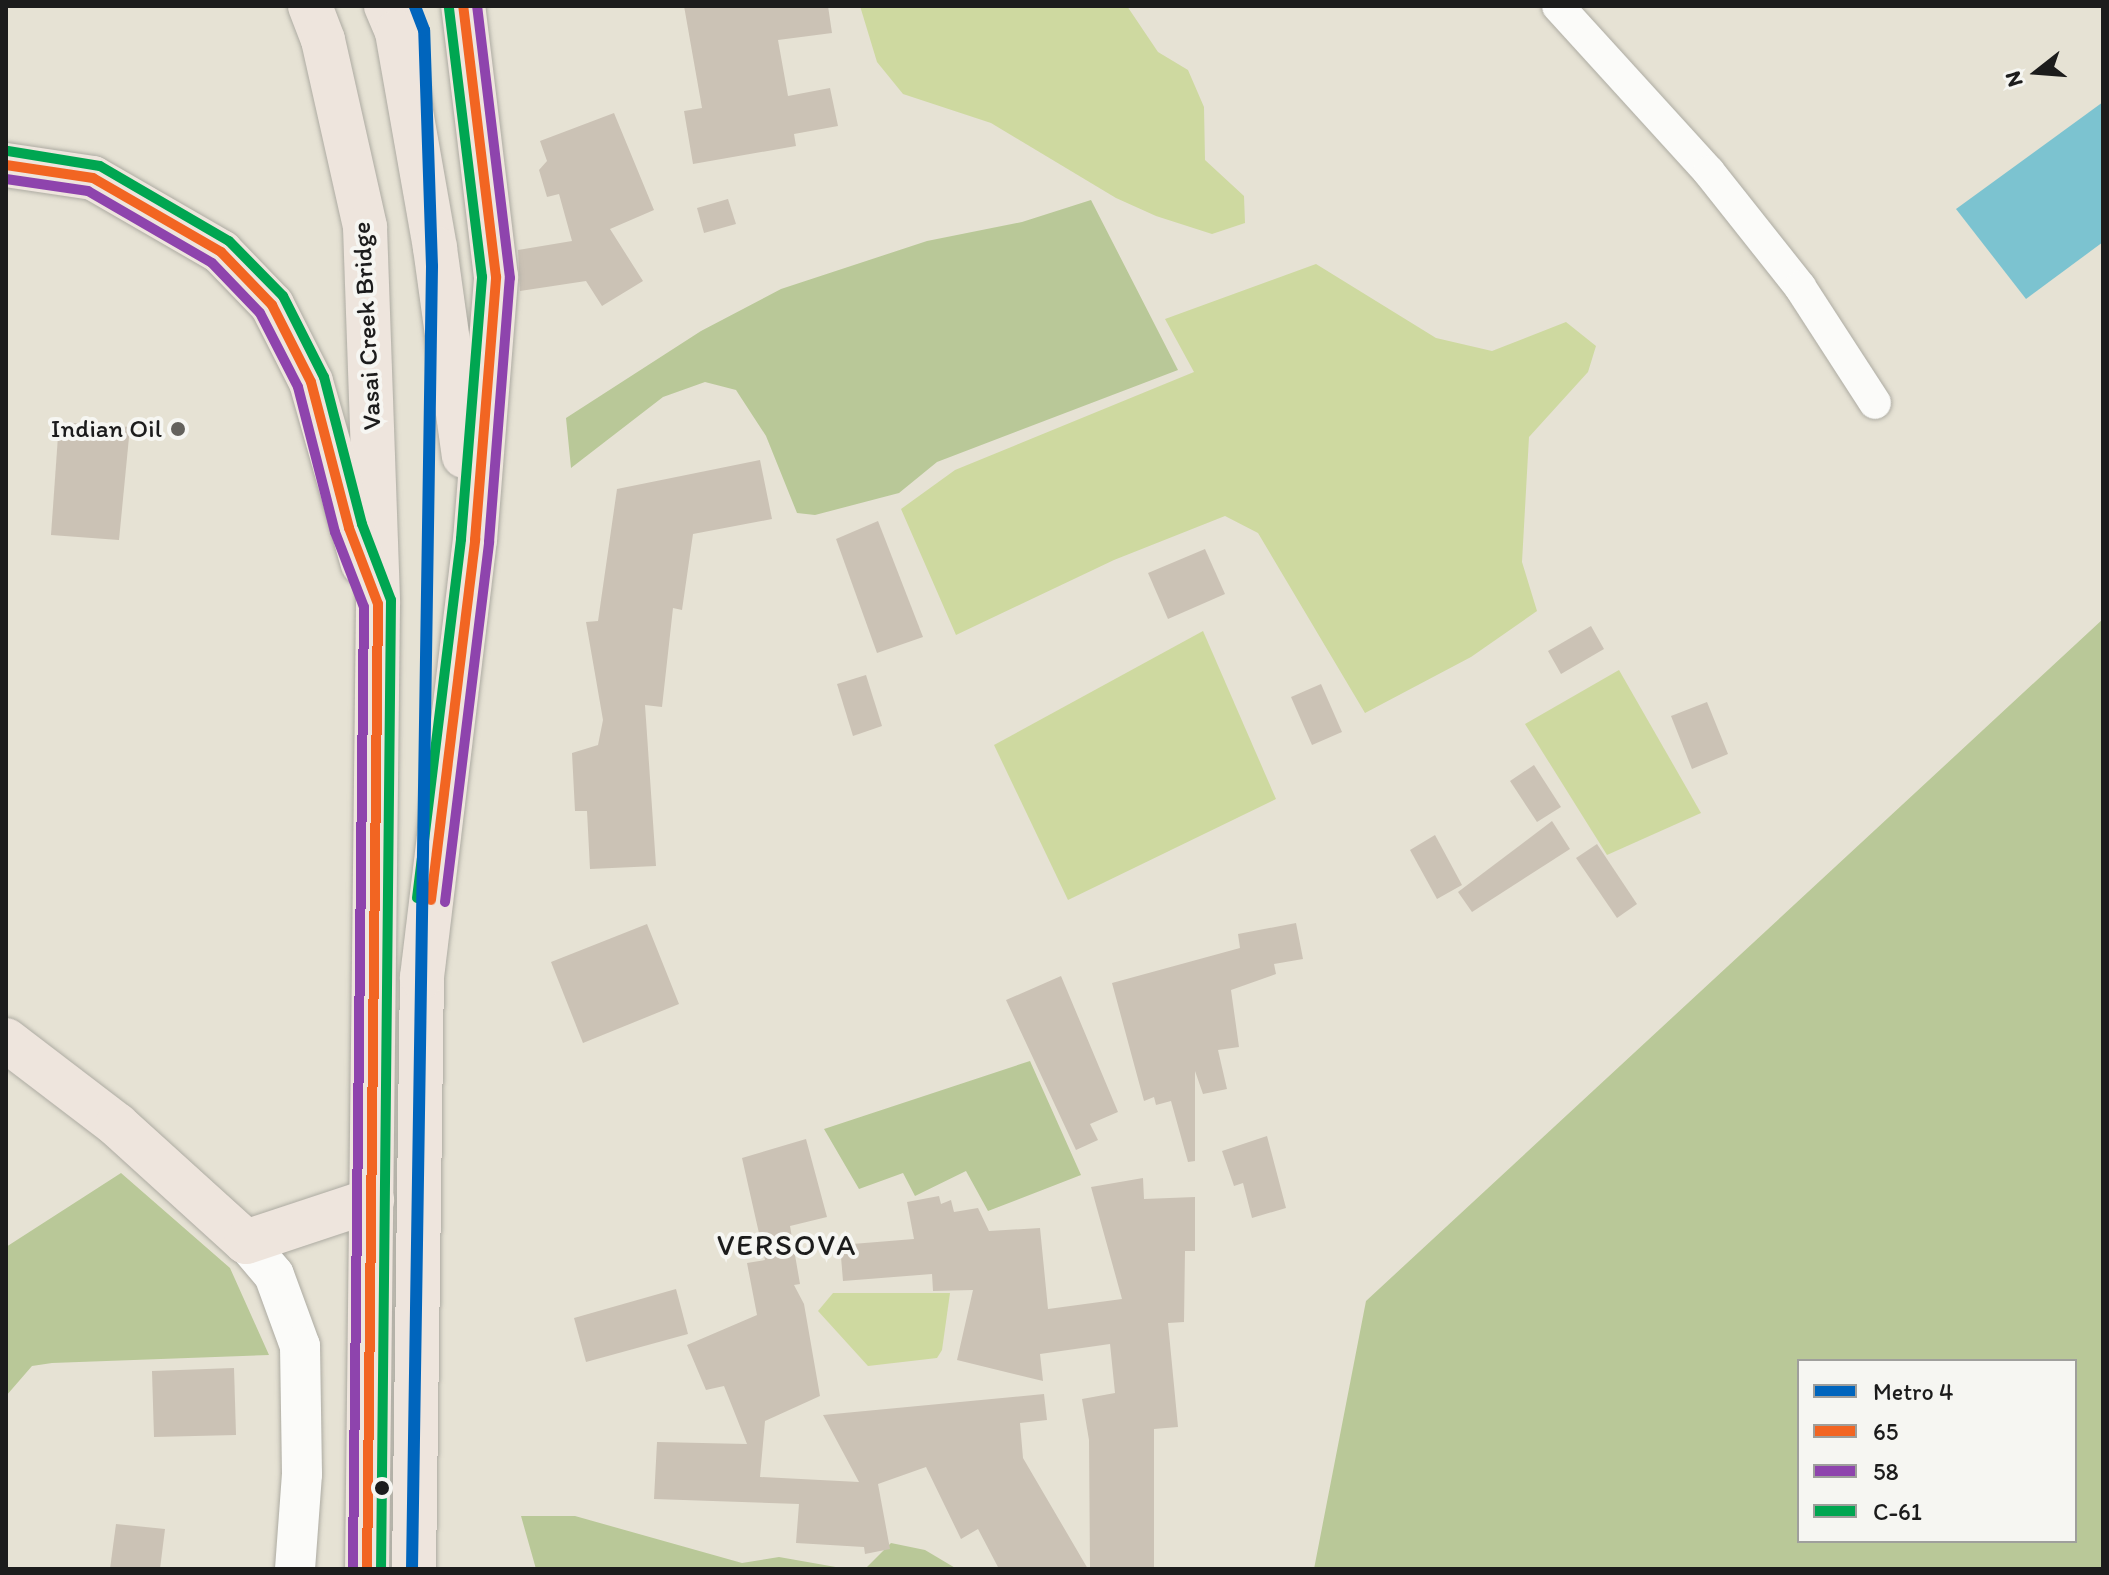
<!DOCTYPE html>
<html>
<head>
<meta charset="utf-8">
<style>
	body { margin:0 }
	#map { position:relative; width:2109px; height:1575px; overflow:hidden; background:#e6e2d4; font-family:Itim,sans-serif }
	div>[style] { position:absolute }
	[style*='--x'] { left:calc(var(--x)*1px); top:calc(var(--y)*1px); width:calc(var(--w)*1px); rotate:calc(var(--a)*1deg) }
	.green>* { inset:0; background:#ced9a0 }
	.forest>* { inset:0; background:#b9c898 }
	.water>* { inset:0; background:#7cc3d0 }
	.building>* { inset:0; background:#cbc2b5 }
	.roads { filter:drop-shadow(0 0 2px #adaba2) drop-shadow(0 0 2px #adaba2) }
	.minor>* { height:32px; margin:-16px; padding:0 16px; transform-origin:16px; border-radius:16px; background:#fbfbf9 }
	.tertiary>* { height:40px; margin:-20px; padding:0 20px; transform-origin:20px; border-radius:20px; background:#fbfbf9 }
	.trunk>* { height:44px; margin:-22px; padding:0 22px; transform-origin:22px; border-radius:22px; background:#eee5dd }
	.bus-1>* { height:10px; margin:-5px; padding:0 5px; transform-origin:5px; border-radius:5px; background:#f26522 }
	.bus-2>* { height:10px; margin:-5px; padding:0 5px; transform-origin:5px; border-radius:5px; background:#8e44ad }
	.bus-3>* { height:10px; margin:-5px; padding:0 5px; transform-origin:5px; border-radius:5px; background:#00a651 }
	.metro-1>* { height:12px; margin:-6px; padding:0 6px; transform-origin:6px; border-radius:6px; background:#0065bd }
	.dots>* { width:22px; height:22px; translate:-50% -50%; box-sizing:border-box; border:4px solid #f6f6f2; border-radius:50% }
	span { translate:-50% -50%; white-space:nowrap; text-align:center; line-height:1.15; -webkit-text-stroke:8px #f6f6f2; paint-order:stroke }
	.street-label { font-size:26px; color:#1c1c1c }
	.poi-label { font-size:26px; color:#1c1c1c }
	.right { translate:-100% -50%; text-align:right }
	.quarter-label { font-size:30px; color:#1c1c1c; letter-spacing:2px }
	.frame { position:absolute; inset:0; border:8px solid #1c1c1c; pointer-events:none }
	.legend { position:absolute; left:1797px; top:1359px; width:280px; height:184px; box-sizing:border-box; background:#f6f6f2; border:2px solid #9f9f9c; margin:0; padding:10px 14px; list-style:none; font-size:24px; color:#1c1c1c }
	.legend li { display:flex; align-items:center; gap:16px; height:40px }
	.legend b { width:40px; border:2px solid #9f9f9c }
	.north { position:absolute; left:1997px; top:32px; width:80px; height:80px; -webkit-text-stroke:6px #f6f6f2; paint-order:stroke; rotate:253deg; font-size:22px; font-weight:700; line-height:32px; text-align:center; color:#1c1c1c }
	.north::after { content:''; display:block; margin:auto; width:28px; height:36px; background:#1c1c1c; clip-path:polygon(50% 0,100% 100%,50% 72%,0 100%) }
</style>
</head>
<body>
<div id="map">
	<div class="green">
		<div style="clip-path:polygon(860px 6px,1127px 6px,1158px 52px,1188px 70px,1204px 107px,1205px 160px,1244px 196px,1245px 223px,1212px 234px,1156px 216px,1116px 198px,991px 123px,903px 94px,877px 62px)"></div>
		<div style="clip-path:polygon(1316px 264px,1436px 338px,1492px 351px,1566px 322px,1596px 346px,1588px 372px,1529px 437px,1522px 562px,1537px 611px,1471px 657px,1365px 713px,1258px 533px,1225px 516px,1114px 560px,956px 635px,901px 509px,955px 470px,1194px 372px,1165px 319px)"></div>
		<div style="clip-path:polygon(1203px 631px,1276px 799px,1068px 900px,994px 745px)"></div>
		<div style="clip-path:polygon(1619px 670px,1701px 813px,1607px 855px,1525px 724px)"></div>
		<div style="clip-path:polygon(833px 1293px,950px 1293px,942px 1350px,937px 1358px,868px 1366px,818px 1311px)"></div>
	</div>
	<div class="forest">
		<div style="clip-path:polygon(1091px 200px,1178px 370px,937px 462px,899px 493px,815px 515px,797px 513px,766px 436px,736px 390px,705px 382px,663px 397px,571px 468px,566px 418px,701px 331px,781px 289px,927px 241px,1022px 222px)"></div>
		<div style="clip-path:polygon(evenodd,2103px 619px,2103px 1569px,1314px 1569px,1366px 1301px,2103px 619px,2075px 1361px,2075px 1541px,1799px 1541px,1799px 1361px,2075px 1361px)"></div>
		<div style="clip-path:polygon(1030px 1061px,1081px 1175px,988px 1211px,966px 1171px,915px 1196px,903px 1173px,859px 1189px,824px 1129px)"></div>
		<div style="clip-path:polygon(121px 1173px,230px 1268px,269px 1355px,52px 1363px,32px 1366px,6px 1396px,6px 1247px)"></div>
		<div style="clip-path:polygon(521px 1516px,575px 1516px,742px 1563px,779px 1557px,847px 1569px,536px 1569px)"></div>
		<div style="clip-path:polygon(891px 1543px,925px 1550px,957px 1569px,865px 1569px)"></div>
	</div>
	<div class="water">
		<div style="clip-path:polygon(2103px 102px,2103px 242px,2026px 299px,1956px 209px)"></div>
	</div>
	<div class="building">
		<div style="clip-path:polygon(684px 6px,828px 6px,832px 33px,778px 40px,788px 96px,830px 88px,838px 126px,794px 134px,796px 146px,693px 164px,684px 111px,702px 108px)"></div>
		<div style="clip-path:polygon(614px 113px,654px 210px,610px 229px,643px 281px,602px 306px,586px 281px,520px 291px,518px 250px,572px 241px,559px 194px,547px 197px,539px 170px,547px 161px,540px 141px)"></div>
		<div style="clip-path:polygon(728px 199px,736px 224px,704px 233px,697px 208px)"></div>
		<div style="clip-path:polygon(59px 422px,130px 427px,119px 540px,51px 535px)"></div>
		<div style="clip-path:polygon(760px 460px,772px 519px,693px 534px,682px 610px,673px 608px,662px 707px,645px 705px,656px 866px,590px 869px,587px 811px,575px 811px,572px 753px,598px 745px,603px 720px,586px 622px,598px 621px,617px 489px)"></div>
		<div style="clip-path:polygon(878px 521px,923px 637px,877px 653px,836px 539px)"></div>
		<div style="clip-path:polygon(1205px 549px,1225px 594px,1168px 619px,1148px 573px)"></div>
		<div style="clip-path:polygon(1591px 626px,1604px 649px,1561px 674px,1548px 651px)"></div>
		<div style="clip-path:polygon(866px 675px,882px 726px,853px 736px,837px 684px)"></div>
		<div style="clip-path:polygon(1321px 684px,1342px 732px,1312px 745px,1291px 697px)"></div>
		<div style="clip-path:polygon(1707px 702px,1728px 754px,1692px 769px,1671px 716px)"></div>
		<div style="clip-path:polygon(1534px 765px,1561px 807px,1537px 822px,1510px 781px)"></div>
		<div style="clip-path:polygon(1552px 821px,1570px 849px,1472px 912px,1458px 892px)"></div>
		<div style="clip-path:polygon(1435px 835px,1462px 885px,1437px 899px,1410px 850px)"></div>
		<div style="clip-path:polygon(1597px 844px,1637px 904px,1617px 918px,1576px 858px)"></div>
		<div style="clip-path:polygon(1296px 923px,1303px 959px,1274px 964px,1276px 974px,1231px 990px,1239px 1047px,1218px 1050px,1227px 1089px,1203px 1094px,1195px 1071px,1195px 1161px,1188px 1162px,1171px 1101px,1156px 1105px,1154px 1097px,1144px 1101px,1112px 983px,1240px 948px,1238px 934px)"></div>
		<div style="clip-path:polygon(647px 924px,679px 1004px,583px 1043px,551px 962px)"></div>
		<div style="clip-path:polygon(1061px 976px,1118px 1112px,1090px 1124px,1098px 1140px,1076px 1150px,1006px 1000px)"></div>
		<div style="clip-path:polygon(1267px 1136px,1286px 1208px,1252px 1218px,1243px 1183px,1234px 1186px,1222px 1151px)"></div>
		<div style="clip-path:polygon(806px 1139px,827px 1217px,790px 1226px,800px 1284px,794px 1285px,804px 1304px,820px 1396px,765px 1421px,760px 1477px,859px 1482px,823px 1415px,1044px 1394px,1047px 1420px,1020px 1423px,1023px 1458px,1088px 1569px,999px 1569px,978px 1529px,961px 1539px,926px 1467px,878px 1484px,890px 1549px,865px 1554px,864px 1547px,796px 1543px,799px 1504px,654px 1499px,657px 1442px,747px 1444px,724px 1386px,706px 1390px,687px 1345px,757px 1315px,747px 1263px,765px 1260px,742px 1158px)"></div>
		<div style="clip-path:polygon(1143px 1178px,1144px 1199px,1195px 1197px,1195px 1251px,1185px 1251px,1184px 1322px,1168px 1323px,1178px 1427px,1154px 1429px,1154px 1569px,1090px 1569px,1089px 1440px,1082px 1399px,1115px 1393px,1110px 1344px,1040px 1354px,1043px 1381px,957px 1360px,973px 1290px,933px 1291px,932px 1274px,843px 1281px,840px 1245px,914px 1239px,907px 1202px,939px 1196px,941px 1204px,951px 1200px,954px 1212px,978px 1208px,989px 1231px,1040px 1228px,1048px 1309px,1122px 1299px,1091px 1187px)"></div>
		<div style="clip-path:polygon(676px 1289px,688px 1334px,586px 1362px,574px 1318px)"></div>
		<div style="clip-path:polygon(234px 1368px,236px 1435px,154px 1437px,152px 1371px)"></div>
		<div style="clip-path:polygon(116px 1524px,165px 1529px,160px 1569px,110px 1569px)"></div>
	</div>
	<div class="roads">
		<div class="minor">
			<div style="--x:1558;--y:6;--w:224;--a:47.7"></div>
			<div style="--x:1709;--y:172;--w:147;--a:51.6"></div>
			<div style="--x:1800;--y:287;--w:138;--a:57.1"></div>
		</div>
		<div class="tertiary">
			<div style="--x:246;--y:1242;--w:43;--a:49.7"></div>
			<div style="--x:274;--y:1275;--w:76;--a:69.9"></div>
			<div style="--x:300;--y:1346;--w:128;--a:89.1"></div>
			<div style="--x:302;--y:1474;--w:95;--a:94.2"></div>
		</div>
		<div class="trunk">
			<div style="--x:310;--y:6;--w:36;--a:69"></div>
			<div style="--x:323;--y:40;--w:192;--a:77.3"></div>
			<div style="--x:365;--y:227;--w:377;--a:88"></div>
			<div style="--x:378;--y:604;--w:965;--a:90.65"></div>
			<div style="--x:386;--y:6;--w:28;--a:67"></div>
			<div style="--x:397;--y:32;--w:219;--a:80"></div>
			<div style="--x:435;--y:248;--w:210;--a:82.1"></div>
			<div style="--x:6;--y:165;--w:88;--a:8.5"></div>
			<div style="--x:93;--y:178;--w:148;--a:30"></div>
			<div style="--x:221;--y:252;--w:74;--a:46.1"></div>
			<div style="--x:272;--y:305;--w:86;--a:63.1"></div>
			<div style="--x:311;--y:382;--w:189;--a:74.1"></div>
			<div style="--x:6;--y:1040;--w:140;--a:37.4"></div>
			<div style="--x:117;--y:1125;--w:174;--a:42.2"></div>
			<div style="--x:246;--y:1242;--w:133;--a:-18.4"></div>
			<div style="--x:414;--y:1569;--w:592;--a:-89.23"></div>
			<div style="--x:422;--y:977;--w:440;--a:-83.1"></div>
			<div style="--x:475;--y:540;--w:264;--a:-85.4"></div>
			<div style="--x:496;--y:277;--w:273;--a:-96.9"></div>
		</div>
	</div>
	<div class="bus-1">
		<div style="--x:6;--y:165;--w:88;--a:8.5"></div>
		<div style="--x:93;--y:178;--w:148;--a:30"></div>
		<div style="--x:221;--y:252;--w:74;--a:46.1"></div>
		<div style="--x:272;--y:305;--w:86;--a:63.1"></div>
		<div style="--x:311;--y:382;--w:151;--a:75.4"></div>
		<div style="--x:349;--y:528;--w:81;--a:69.1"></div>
		<div style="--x:378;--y:604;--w:965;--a:90.65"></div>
		<div style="--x:431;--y:900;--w:363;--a:-83"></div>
		<div style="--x:475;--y:540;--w:264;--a:-85.4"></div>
		<div style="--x:496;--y:277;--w:273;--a:-96.9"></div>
	</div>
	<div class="bus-2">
		<div style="--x:6;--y:179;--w:83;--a:8.3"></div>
		<div style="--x:88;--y:191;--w:143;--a:30.1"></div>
		<div style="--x:212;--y:263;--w:69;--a:46.2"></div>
		<div style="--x:260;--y:313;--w:83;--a:62.8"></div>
		<div style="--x:298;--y:387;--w:150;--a:75.7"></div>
		<div style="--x:335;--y:532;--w:80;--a:68.9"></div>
		<div style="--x:364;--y:607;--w:962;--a:90.66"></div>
		<div style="--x:445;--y:902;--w:363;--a:-83"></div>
		<div style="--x:489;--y:542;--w:265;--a:-85.5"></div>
		<div style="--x:510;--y:278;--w:274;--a:-96.9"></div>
	</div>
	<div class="bus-3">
		<div style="--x:8;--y:151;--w:93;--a:9.3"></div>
		<div style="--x:100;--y:166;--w:149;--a:30.2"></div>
		<div style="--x:229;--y:241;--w:77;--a:45.5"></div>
		<div style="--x:283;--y:296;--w:91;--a:63.2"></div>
		<div style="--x:324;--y:377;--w:152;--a:75.5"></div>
		<div style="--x:362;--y:524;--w:81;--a:69.1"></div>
		<div style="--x:391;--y:600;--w:969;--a:90.59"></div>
		<div style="--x:417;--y:898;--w:362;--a:-83"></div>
		<div style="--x:461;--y:539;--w:263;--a:-85.4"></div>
		<div style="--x:482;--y:277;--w:271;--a:-97"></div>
	</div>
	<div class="metro-1">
		<div style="--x:412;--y:1569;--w:1303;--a:-89.12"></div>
		<div style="--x:432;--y:266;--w:236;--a:-91.9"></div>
		<div style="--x:424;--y:30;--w:26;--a:-111"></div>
	</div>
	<div class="dots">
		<div style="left:178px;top:429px;background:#63615c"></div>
		<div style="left:382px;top:1488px;background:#1c1c1c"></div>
	</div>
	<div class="street-label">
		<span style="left:367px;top:326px;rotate:-93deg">Vasai Creek Bridge</span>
	</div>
	<div class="poi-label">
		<span class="right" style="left:162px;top:429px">Indian Oil</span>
	</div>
	<div class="quarter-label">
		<span style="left:787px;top:1245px">VERSOVA</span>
	</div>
	<div class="frame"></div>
	<ul class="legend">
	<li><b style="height:10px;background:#0065bd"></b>Metro 4</li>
	<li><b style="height:10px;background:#f26522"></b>65</li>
	<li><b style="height:10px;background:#8e44ad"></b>58</li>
	<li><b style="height:10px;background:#00a651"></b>C-61</li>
	</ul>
	<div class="north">N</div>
</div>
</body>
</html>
